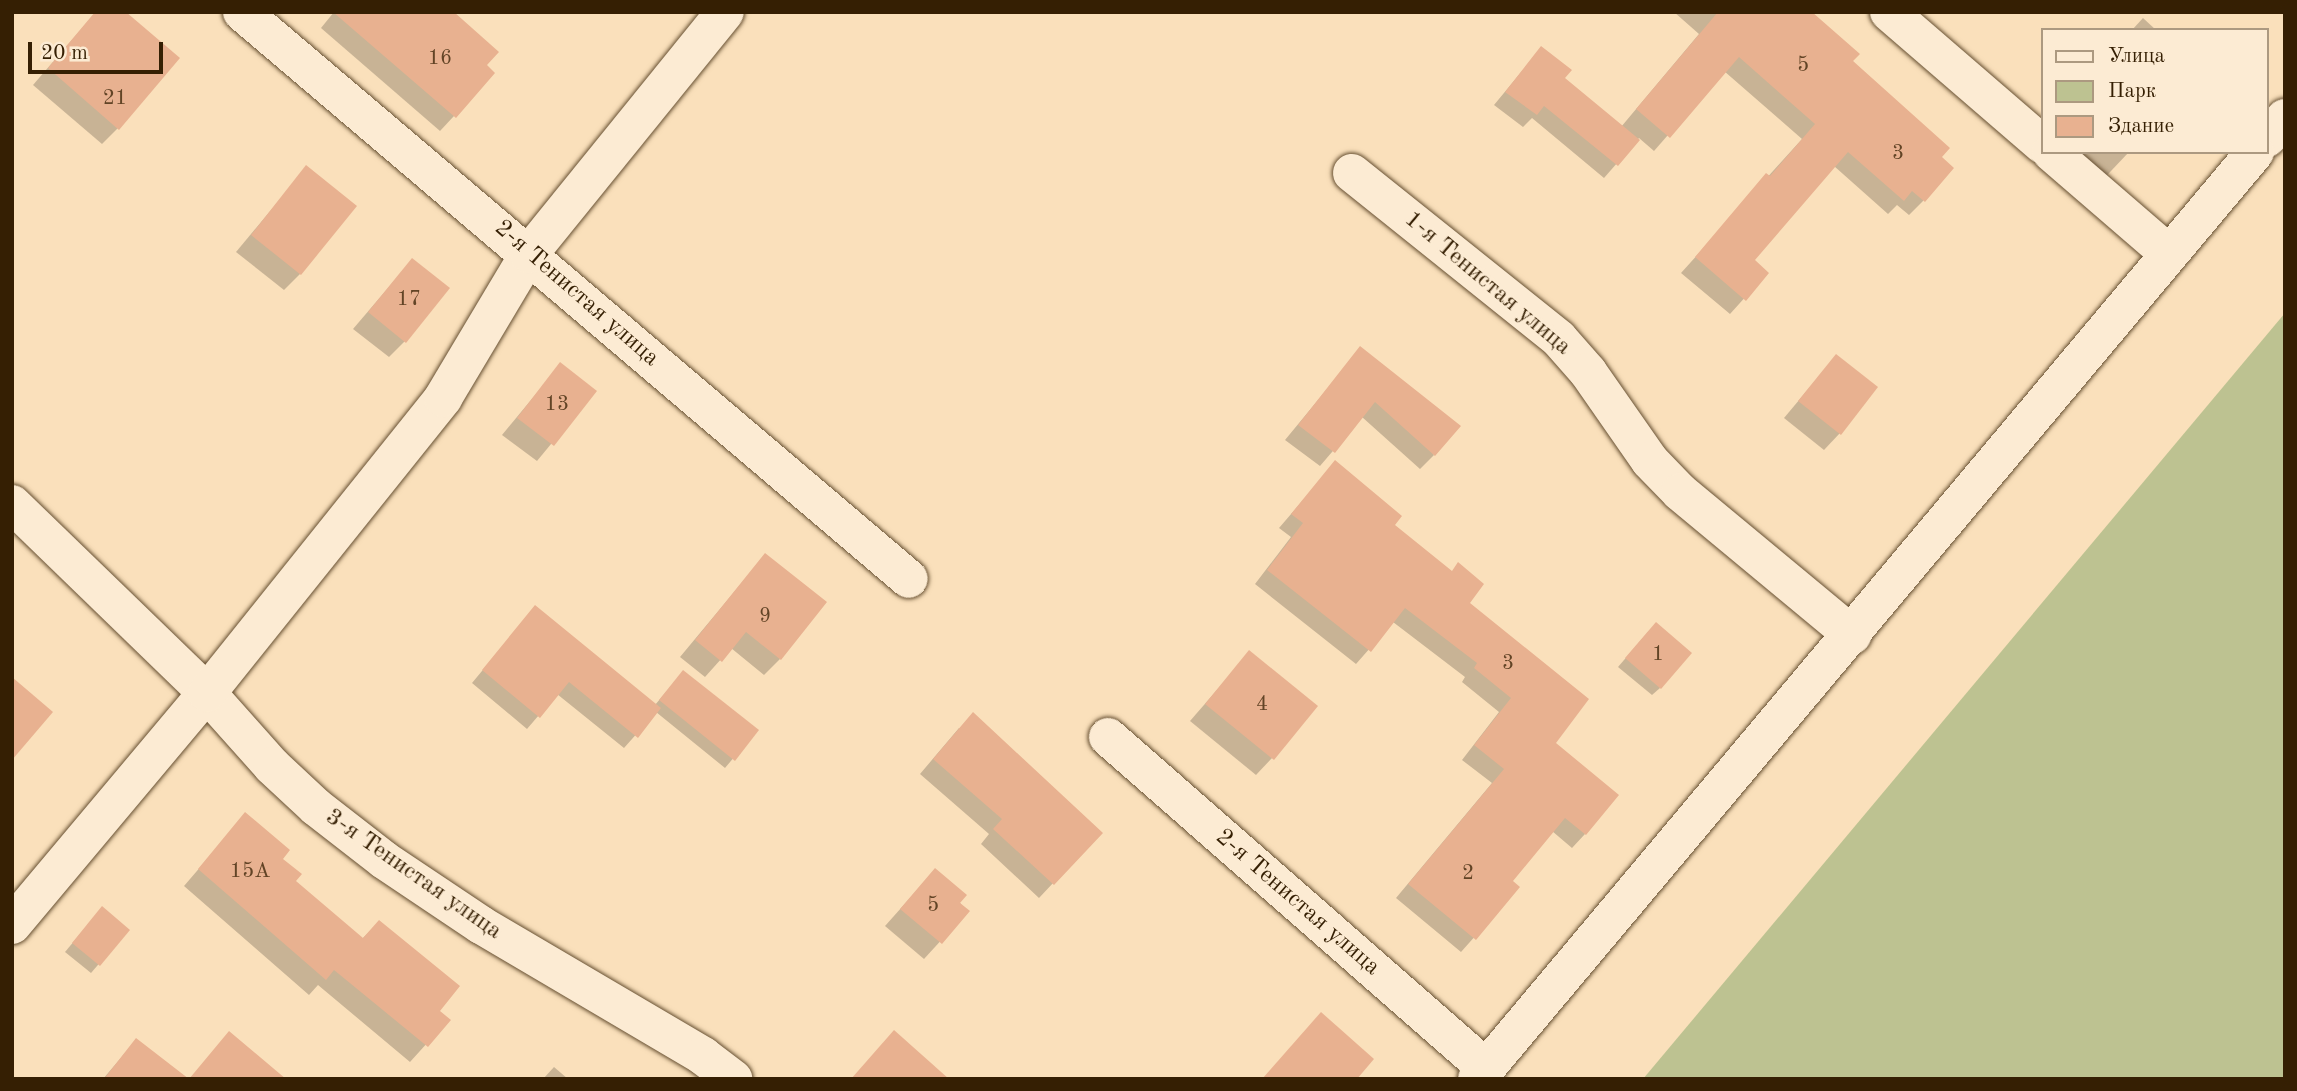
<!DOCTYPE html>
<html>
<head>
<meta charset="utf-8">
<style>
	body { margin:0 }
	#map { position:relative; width:2297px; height:1091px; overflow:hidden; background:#fae0bb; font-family:"Old Standard TT",serif }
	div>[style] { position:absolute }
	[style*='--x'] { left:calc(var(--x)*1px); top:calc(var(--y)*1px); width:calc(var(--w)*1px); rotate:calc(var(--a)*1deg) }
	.green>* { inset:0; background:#bdc291 }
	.shadow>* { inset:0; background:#0003 }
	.building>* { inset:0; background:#e8b190 }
	.roads { filter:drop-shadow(0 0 2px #664f31) drop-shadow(0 0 2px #664f31) }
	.minor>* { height:38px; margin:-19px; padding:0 19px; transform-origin:19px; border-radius:19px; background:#fcebd3 }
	span { translate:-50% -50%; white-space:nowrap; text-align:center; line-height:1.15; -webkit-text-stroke:5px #fcebd3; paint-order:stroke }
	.number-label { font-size:21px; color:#624426 }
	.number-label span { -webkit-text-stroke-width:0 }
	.street-label { font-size:24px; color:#351f03 }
	.frame { position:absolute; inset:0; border:14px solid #351f03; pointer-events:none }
	.legend { position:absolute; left:2041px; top:28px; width:228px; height:126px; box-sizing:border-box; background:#fcebd3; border:2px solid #ac9980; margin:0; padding:9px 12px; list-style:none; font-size:21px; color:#351f03 }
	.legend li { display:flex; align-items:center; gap:14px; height:35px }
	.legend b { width:35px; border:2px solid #ac9980 }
	.scale { position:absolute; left:28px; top:42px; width:135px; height:32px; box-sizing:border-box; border:4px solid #351f03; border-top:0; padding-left:9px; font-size:21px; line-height:24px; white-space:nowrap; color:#351f03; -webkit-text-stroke:5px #fcebd3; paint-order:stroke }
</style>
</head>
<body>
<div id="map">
	<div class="green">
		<div style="clip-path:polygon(2285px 313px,2285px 1079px,1643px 1079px)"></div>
	</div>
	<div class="shadow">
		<div style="clip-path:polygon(96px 12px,118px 128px,102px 144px,33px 85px)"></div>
		<div style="clip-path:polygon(334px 12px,484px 66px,454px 116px,440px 131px,321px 28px)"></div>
		<div style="clip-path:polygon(1674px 12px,1808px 12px,1940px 157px,1923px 201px,1909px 215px,1897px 205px,1888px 214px,1834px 166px,1752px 261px,1767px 273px,1730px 314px,1681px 273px,1802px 139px,1724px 71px,1654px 151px,1639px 138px,1604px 178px,1532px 118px,1523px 127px,1494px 105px,1541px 48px,1563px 79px,1621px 127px,1699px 34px)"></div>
		<div style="clip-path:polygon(2143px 18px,2156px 30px,2132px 30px)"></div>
		<div style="clip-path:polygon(2049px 152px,2129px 152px,2093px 190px)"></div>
		<div style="clip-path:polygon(306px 168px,300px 274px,284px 290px,236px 252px)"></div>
		<div style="clip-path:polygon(412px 260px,405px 341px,389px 357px,353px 329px)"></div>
		<div style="clip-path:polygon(1361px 348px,1434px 455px,1420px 469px,1362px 417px,1320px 466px,1285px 440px)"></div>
		<div style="clip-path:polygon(1836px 356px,1840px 433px,1824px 450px,1784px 418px)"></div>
		<div style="clip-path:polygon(560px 365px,594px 392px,537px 461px,502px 435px)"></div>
		<div style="clip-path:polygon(1335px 463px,1467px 603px,1553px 743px,1585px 834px,1572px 848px,1552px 831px,1510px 882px,1518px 888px,1461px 952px,1396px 898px,1492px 783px,1462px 760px,1499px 712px,1462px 682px,1465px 677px,1393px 622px,1356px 664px,1255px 584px,1291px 537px,1279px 528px)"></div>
		<div style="clip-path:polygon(765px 555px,780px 659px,764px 675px,731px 648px,705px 677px,680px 657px)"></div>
		<div style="clip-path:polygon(535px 607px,655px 705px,676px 680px,757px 730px,725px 768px,656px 712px,624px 748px,557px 694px,527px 729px,472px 683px)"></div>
		<div style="clip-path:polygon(1648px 632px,1660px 688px,1652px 695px,1618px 667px)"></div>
		<div style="clip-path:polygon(1250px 652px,1272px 758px,1256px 775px,1190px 721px)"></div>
		<div style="clip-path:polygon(959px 728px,1100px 833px,1039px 898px,981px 844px,989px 834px,920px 774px)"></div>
		<div style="clip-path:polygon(245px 815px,293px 882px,362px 939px,379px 922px,437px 1011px,448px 1020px,410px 1062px,318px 985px,309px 995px,184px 886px)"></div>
		<div style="clip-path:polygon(935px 870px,967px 912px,924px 959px,885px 926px)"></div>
		<div style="clip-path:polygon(95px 916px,128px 930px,91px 973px,65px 952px)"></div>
		<div style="clip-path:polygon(136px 1040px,187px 1079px,103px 1079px)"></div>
		<div style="clip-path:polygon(554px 1067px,568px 1079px,543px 1079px)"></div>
	</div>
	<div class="building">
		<div style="clip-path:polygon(95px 12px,126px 12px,180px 58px,119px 130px,48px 68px)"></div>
		<div style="clip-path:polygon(333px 12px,454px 12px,499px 52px,487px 65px,495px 73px,456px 118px)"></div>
		<div style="clip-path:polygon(1718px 12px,1812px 12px,1860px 54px,1853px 61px,1950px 148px,1942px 157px,1954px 168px,1925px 202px,1912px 191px,1904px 201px,1848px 152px,1755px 260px,1769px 273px,1746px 301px,1695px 257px,1766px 173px,1770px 176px,1815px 124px,1739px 57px,1670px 138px,1636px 109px)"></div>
		<div style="clip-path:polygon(1541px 46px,1572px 70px,1565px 78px,1640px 140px,1618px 166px,1544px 106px,1537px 115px,1505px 92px)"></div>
		<div style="clip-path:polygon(306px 165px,357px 206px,301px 275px,251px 235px)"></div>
		<div style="clip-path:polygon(412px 258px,450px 288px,406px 343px,368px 312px)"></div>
		<div style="clip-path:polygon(1360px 346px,1461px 426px,1435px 456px,1375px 402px,1335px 453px,1298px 425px)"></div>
		<div style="clip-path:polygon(1836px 354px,1878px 387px,1841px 435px,1798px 401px)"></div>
		<div style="clip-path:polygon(560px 362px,597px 391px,554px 446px,517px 418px)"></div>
		<div style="clip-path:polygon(1335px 460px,1402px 516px,1395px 525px,1452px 571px,1458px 562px,1484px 584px,1470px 603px,1589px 699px,1556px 743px,1619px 795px,1586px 835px,1565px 818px,1513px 881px,1520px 887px,1476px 940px,1408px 884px,1504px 769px,1474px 745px,1511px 698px,1474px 668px,1477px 663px,1405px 608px,1371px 652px,1267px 570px,1303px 523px,1291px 514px)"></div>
		<div style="clip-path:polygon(765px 553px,827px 602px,781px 660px,746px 632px,722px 662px,695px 640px)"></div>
		<div style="clip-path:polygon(535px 605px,661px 708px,638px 738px,569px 682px,540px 718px,482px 670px)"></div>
		<div style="clip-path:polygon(1656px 622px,1692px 653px,1661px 689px,1625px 658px)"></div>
		<div style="clip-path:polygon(1249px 650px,1318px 706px,1274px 760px,1205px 704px)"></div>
		<div style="clip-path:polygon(683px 670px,759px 730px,735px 761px,659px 700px)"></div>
		<div style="clip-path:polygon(12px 677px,53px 712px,12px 760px)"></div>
		<div style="clip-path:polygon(973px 712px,1103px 833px,1054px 885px,993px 829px,1002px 819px,933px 759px)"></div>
		<div style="clip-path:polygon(245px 812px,290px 850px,283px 859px,302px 874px,296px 881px,363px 938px,379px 920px,460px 986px,440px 1011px,451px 1020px,428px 1047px,334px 970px,326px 980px,198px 869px)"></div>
		<div style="clip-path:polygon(935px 868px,967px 895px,960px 903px,970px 911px,942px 944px,900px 909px)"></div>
		<div style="clip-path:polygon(102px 906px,130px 930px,100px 966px,72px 943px)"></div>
		<div style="clip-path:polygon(1321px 1012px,1374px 1059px,1357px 1079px,1262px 1079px)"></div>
		<div style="clip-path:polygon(894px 1030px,949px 1079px,851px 1079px)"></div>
		<div style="clip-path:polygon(229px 1031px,286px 1079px,104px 1079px,136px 1038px,189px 1079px)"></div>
	</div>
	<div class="roads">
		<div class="minor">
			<div style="--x:242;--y:12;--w:875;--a:40.37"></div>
			<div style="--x:1889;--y:12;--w:203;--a:40.8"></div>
			<div style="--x:2267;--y:138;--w:27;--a:-48"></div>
			<div style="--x:2051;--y:152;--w:156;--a:40.8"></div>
			<div style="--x:1352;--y:173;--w:265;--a:38.7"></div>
			<div style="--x:1559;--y:339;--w:44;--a:48.7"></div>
			<div style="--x:1588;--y:372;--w:108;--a:55.1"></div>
			<div style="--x:1650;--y:461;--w:43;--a:45.9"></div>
			<div style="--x:1680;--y:492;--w:224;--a:39.7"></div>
			<div style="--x:12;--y:504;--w:272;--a:44.1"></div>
			<div style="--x:207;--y:693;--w:98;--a:48.3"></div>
			<div style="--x:272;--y:766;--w:60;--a:43"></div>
			<div style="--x:316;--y:807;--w:86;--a:37.9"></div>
			<div style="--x:384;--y:860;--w:117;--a:33.8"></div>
			<div style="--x:481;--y:925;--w:258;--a:30.5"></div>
			<div style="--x:703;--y:1056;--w:38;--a:37"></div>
			<div style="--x:1108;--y:737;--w:502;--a:41.21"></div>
			<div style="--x:12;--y:925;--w:303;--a:-50"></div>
			<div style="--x:207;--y:693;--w:378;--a:-51.3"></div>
			<div style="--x:443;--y:398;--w:168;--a:-59.2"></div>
			<div style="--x:529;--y:254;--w:311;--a:-51"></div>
			<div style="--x:1477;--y:1079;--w:1210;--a:-49.99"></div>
		</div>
	</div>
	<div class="number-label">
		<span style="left:440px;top:59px">16</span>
		<span style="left:1803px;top:66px">5</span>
		<span style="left:115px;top:99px">21</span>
		<span style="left:1898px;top:154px">3</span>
		<span style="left:409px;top:300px">17</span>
		<span style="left:557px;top:405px">13</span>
		<span style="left:765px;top:617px">9</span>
		<span style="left:1658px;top:655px">1</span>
		<span style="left:1508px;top:664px">3</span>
		<span style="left:1262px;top:705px">4</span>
		<span style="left:250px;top:872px">15А</span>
		<span style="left:1468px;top:874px">2</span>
		<span style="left:933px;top:906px">5</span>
	</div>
	<div class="street-label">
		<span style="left:1487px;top:284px;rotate:40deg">1-я Тенистая улица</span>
		<span style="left:576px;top:294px;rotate:41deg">2-я Тенистая улица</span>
		<span style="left:413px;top:875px;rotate:35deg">3-я Тенистая улица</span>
		<span style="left:1297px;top:903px;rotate:41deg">2-я Тенистая улица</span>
	</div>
	<div class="frame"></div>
	<ul class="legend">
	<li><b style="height:9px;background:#fcebd3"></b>Улица</li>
	<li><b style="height:19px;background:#bdc291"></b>Парк</li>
	<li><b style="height:19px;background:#e8b190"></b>Здание</li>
	</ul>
	<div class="scale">20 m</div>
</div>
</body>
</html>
